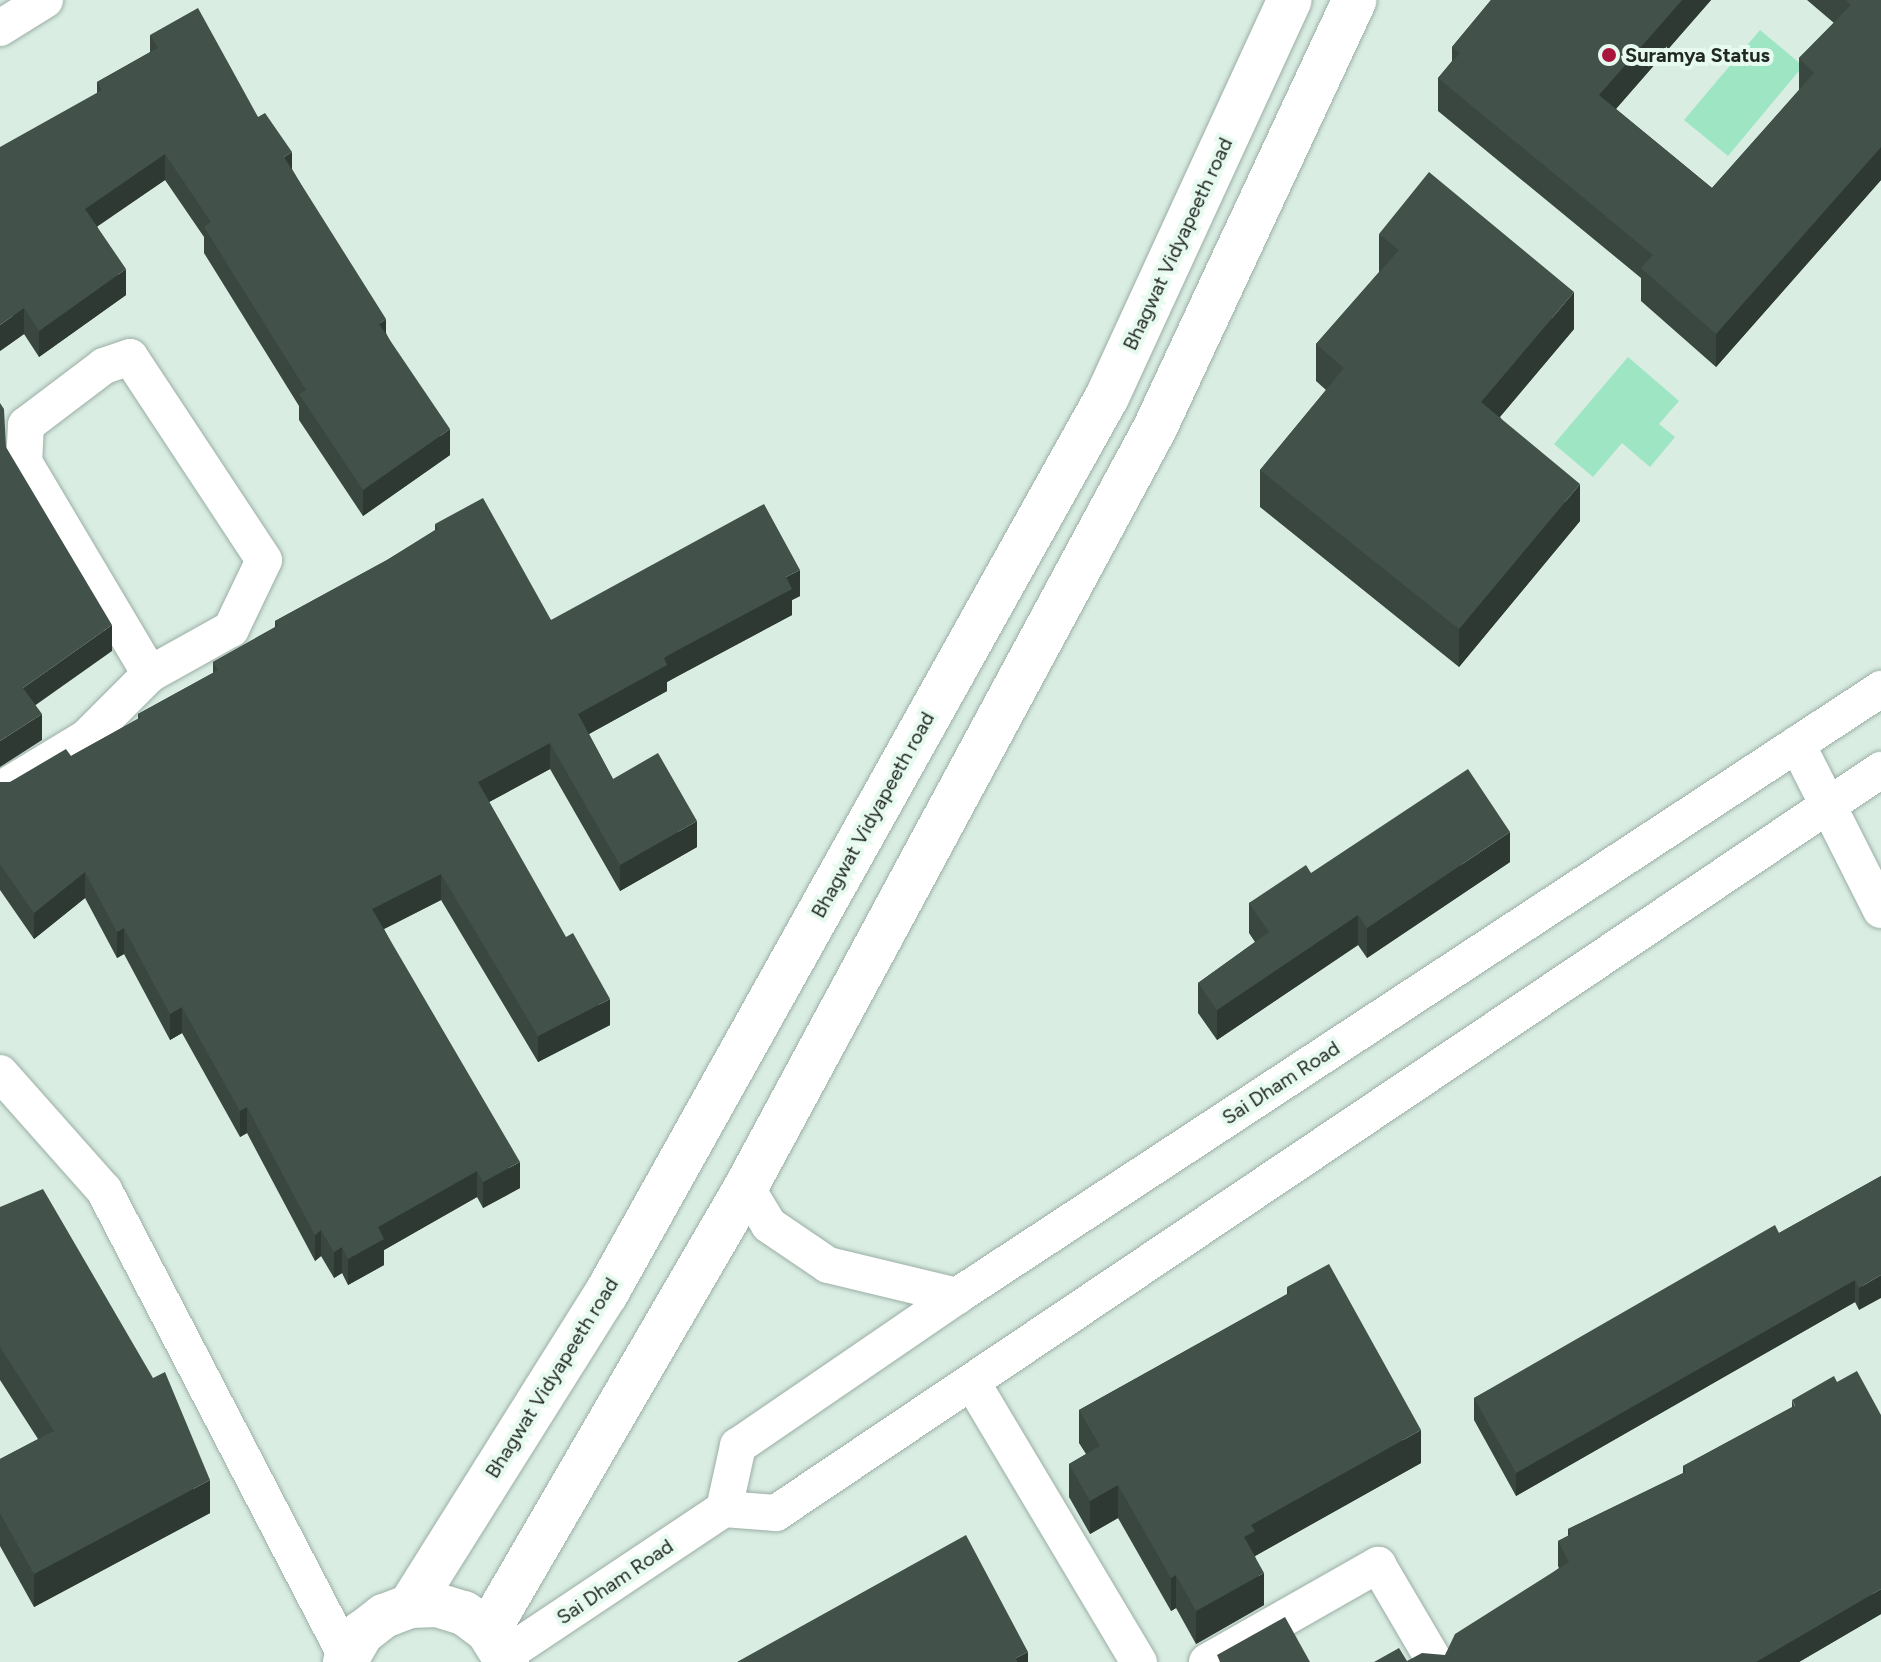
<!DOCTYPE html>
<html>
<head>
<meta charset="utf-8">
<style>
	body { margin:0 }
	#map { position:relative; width:1881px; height:1662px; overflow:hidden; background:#d9ede3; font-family:Figtree,sans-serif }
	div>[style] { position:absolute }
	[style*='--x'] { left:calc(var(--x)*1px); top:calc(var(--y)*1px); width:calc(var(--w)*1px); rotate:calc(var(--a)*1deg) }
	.green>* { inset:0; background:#9ee5c3 }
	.roads { filter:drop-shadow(0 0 2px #9baea5) drop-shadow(0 0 2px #9baea5) }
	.street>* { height:36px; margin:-18px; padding:0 18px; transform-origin:18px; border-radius:18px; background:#fff }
	.secondary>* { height:44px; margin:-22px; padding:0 22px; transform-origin:22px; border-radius:22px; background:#fff }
	.wall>* { inset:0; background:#394740 }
	.shaded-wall>* { inset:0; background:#2e3934 }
	.building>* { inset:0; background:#42524a }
	.dots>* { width:22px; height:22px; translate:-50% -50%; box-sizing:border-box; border:4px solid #e7faf0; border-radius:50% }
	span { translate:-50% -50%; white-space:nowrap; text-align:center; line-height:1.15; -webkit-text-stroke:8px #e7faf0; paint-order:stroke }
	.poi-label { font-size:20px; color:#222925; font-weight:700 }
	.left { translate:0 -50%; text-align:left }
	.street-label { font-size:20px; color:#222925 }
</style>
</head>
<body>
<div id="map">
	<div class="green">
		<div style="clip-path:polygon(1760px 30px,1803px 66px,1728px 156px,1684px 120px)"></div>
		<div style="clip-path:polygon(1628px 357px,1679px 401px,1659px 424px,1675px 437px,1650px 467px,1622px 443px,1593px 477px,1554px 444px)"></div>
	</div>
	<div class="roads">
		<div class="street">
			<div style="--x:0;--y:28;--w:53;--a:-31.9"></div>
			<div style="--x:1797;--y:744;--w:186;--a:63.2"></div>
			<div style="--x:0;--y:790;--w:102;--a:-31.3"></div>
			<div style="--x:87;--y:737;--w:89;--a:-45"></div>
			<div style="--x:150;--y:674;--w:93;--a:-29.1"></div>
			<div style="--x:231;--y:629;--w:76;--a:-64.4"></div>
			<div style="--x:264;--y:560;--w:243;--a:-123.4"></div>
			<div style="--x:130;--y:357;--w:28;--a:161"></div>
			<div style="--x:104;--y:366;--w:98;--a:142.9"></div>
			<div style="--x:26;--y:425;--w:37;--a:93"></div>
			<div style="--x:24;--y:462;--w:247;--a:59.3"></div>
			<div style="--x:0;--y:1073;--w:157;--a:48.4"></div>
			<div style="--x:104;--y:1190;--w:525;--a:62.56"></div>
			<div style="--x:746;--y:1187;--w:44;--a:58.8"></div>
			<div style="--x:769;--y:1225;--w:71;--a:34.1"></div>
			<div style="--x:828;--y:1265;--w:133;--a:13.5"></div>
			<div style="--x:973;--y:1384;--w:324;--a:59.2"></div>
			<div style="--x:724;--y:1509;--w:65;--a:-77.5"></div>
			<div style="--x:738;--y:1446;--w:265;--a:-34.4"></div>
			<div style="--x:957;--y:1296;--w:1106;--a:-33.3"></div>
			<div style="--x:505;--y:1655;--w:263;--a:-33.7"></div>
			<div style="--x:724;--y:1509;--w:52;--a:4.4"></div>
			<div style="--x:776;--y:1513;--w:1332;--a:-33.92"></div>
			<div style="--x:1207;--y:1662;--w:197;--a:-29.6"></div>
			<div style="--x:1378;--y:1565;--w:113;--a:59.6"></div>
		</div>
		<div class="secondary">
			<div style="--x:410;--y:1606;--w:368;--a:-57.9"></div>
			<div style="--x:606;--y:1294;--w:1027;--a:-60.82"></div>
			<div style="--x:1107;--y:397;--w:437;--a:-65.3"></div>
			<div style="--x:488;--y:1631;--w:514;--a:-59.84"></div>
			<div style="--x:746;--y:1187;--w:862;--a:-61.68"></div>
			<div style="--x:1155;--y:428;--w:472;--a:-65"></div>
			<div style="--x:345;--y:1662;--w:34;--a:-60"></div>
			<div style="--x:362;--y:1633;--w:28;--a:-38"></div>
			<div style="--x:384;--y:1616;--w:28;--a:-21"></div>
			<div style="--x:410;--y:1606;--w:27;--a:-2"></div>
			<div style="--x:437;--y:1605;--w:28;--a:17"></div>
			<div style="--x:464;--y:1613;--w:30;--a:37"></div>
			<div style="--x:488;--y:1631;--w:36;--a:58"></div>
		</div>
	</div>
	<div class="wall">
		<div style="clip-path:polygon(1491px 0,1711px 0,1616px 109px,1712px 188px,1799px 90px,1799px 58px,1834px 23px,1807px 0,1881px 0,1881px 180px,1716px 367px,1641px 301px,1641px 278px,1438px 111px,1438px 78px,1452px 61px,1452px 47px)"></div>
		<div style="clip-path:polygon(150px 35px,258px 117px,292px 169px,386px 333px,450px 455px,363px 516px,299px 420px,299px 406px,204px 253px,204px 237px,165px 180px,97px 226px,126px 295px,39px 357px,24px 334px,0 351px,97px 93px,97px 82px,150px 52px)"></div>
		<div style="clip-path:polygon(1379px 234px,1574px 329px,1500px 417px,1580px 521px,1459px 667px,1260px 507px,1260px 470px,1326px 390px,1316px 381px,1316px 344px,1379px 272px)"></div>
		<div style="clip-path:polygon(435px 524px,551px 620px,800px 596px,792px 600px,792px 615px,676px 677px,667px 682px,667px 691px,589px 734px,613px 779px,697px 847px,620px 891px,550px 769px,489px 802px,610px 1025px,538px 1062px,441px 900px,384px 929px,520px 1188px,483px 1208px,477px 1197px,426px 1226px,384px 1250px,384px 1265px,348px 1285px,342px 1273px,334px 1278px,321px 1256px,315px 1261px,247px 1133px,240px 1137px,182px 1033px,170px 1040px,124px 954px,117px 958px,85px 898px,34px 939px,0 890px,0 782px,10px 782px,71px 756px,138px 719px,138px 714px,213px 673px,213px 662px,275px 627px,275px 621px,387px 560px,435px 530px)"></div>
		<div style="clip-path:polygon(1510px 862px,1367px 958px,1358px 945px,1217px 1040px,1198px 1013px,1198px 983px,1255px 942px,1249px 933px,1249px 903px,1311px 873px)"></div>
		<div style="clip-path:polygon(1881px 1176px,1859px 1310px,1855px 1302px,1516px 1496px,1474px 1420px,1474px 1398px,1779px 1233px)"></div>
		<div style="clip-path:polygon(0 1207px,210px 1513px,34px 1607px,0 1546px,0 1459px,38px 1439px,0 1380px)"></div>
		<div style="clip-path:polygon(1287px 1287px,1421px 1463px,1255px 1556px,1264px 1605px,1196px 1644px,1176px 1608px,1171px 1611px,1118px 1518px,1090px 1534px,1069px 1497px,1069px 1464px,1086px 1454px,1079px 1443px,1079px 1410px,1287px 1294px)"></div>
		<div style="clip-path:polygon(1792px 1400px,1881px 1614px,1799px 1662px,1374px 1662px,1407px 1661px,1445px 1655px,1559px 1568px,1558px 1566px,1558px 1541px,1568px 1536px,1568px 1529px,1683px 1473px,1683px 1466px,1792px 1407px)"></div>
	</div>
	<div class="shaded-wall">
		<div style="clip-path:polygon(1682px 0,1711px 0,1599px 128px,1599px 95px)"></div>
		<div style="clip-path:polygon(1881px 147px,1881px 180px,1716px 367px,1716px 334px)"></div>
		<div style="clip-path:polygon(292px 152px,292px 178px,284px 157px)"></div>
		<div style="clip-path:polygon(165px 154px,165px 180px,85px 235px,85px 209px)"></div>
		<div style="clip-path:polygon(126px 269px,126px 295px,39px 357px,39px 331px)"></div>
		<div style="clip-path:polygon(1574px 292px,1574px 329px,1481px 439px,1481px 402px)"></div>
		<div style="clip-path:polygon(24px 308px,24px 334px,0 351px,0 325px)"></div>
		<div style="clip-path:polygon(386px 319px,386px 345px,379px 324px)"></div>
		<div style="clip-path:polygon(450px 429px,450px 455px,363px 516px,363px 490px)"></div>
		<div style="clip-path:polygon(1580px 484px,1580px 521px,1459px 667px,1459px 629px)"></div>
		<div style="clip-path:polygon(800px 570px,800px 596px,792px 600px,792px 615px,676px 677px,667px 682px,667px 691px,578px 740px,578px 714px,786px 577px)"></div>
		<div style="clip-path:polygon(112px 625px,112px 651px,23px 714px,23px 688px)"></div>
		<div style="clip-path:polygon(42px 714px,42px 740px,0 767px,0 741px)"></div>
		<div style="clip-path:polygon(550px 743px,550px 769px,478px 808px,478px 782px)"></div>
		<div style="clip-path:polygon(697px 821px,697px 847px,620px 891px,620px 865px)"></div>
		<div style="clip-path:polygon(1510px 832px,1510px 862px,1367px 958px,1367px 928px)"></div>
		<div style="clip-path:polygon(85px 872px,85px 898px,34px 939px,34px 913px)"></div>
		<div style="clip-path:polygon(441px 874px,441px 900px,372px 935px,372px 909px)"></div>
		<div style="clip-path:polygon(1358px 915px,1358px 945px,1217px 1040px,1217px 1010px)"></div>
		<div style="clip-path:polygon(124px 928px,124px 954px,117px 958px,117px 932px)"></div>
		<div style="clip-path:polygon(610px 999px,610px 1025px,538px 1062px,538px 1036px)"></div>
		<div style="clip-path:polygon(182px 1007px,182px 1033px,170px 1040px,170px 1014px)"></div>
		<div style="clip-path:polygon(247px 1107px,247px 1133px,240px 1137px,240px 1111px)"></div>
		<div style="clip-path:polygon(520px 1162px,520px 1188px,483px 1208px,483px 1182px)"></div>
		<div style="clip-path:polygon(477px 1171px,477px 1197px,384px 1250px,384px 1265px,348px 1285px,348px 1259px,378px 1227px)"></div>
		<div style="clip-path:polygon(321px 1230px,321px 1256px,315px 1261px,315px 1235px)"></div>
		<div style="clip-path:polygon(342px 1247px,342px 1273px,334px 1278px,334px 1252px)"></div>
		<div style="clip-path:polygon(1881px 1275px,1881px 1298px,1859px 1310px,1859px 1288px)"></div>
		<div style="clip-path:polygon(1855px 1280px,1855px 1302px,1516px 1496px,1516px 1473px)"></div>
		<div style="clip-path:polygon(1421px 1430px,1421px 1463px,1255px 1556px,1244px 1537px,1251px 1525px)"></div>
		<div style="clip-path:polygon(210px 1480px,210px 1513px,34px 1607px,34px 1574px)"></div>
		<div style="clip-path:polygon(1118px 1485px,1118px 1518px,1090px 1534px,1090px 1501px)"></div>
		<div style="clip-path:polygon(1264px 1573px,1264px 1605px,1196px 1644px,1196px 1611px)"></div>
		<div style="clip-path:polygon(1176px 1575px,1176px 1608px,1171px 1611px,1171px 1578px)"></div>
		<div style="clip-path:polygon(1881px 1589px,1881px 1614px,1799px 1662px,1756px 1662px)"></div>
		<div style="clip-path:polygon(1028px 1652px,1028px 1662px,1016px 1662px,1016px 1658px)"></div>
	</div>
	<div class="building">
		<div style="clip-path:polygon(1491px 0,1682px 0,1599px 95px,1712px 188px,1814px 73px,1799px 58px,1851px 5px,1846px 0,1881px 0,1881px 147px,1716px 334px,1641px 268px,1653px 255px,1438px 78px,1460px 53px,1452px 47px)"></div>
		<div style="clip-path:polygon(198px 8px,258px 117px,265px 113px,292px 152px,284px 157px,386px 319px,379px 324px,450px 429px,363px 490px,299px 394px,306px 390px,204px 227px,211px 222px,165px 154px,85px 209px,126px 269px,39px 331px,24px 308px,0 325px,0 147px,102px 90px,97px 82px,158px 48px,150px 35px)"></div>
		<div style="clip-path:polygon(1429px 172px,1574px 292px,1481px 402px,1580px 484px,1459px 629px,1260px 470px,1344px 368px,1316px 344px,1399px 250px,1379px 234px)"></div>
		<div style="clip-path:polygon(0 403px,4px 409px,6px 447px,112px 625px,23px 688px,42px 714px,0 741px)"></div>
		<div style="clip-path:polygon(483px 498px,551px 620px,764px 504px,800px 570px,786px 577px,792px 589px,676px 651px,664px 658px,667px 665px,578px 714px,613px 779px,658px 753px,697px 821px,620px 865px,550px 743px,478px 782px,566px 937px,573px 933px,610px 999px,538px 1036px,441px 874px,372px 909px,520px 1162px,483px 1182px,477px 1171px,426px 1200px,378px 1227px,384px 1239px,348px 1259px,342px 1247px,334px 1252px,321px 1230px,315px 1235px,247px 1107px,240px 1111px,182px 1007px,170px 1014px,124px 928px,117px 932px,85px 872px,34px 913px,0 864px,0 782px,10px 782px,66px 749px,71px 756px,141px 717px,138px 714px,218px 670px,213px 662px,278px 626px,275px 621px,387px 560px,438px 529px,435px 524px)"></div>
		<div style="clip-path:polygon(1468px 769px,1510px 832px,1367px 928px,1358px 915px,1217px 1010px,1198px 983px,1269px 932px,1249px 903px,1306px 865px,1311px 873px)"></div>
		<div style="clip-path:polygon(1881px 1176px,1881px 1275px,1859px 1288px,1855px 1280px,1516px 1473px,1474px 1398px,1775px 1225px,1779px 1233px)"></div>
		<div style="clip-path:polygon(43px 1189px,153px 1378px,165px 1372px,210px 1480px,34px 1574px,0 1513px,0 1459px,54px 1431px,0 1347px,0 1207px)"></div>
		<div style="clip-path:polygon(1329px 1264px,1421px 1430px,1251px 1525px,1255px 1531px,1244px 1537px,1264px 1573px,1196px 1611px,1176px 1575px,1171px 1578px,1118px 1485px,1090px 1501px,1069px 1464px,1100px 1446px,1079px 1410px,1290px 1293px,1287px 1287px)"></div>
		<div style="clip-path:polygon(1857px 1371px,1881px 1415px,1881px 1589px,1756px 1662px,1374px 1662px,1399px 1648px,1407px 1661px,1422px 1653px,1445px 1655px,1455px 1634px,1569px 1562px,1558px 1541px,1571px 1534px,1568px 1529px,1686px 1472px,1683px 1466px,1795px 1406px,1792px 1400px,1834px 1376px,1837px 1382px)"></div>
		<div style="clip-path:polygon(966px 1535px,1028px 1652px,1016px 1658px,1017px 1662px,737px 1662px)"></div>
		<div style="clip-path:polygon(1285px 1617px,1310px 1662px,1220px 1662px,1217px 1655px)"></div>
	</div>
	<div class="dots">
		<div style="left:1609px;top:55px;background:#aa153e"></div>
	</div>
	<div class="poi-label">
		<span class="left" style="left:1625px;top:55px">Suramya Status</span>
	</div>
	<div class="street-label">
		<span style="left:1178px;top:244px;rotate:-65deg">Bhagwat Vidyapeeth road</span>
		<span style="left:873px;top:815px;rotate:-61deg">Bhagwat Vidyapeeth road</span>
		<span style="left:1281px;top:1083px;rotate:-33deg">Sai Dham Road</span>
		<span style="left:552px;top:1378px;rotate:-58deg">Bhagwat Vidyapeeth road</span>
		<span style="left:615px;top:1582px;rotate:-34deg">Sai Dham Road</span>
	</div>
</div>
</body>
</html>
